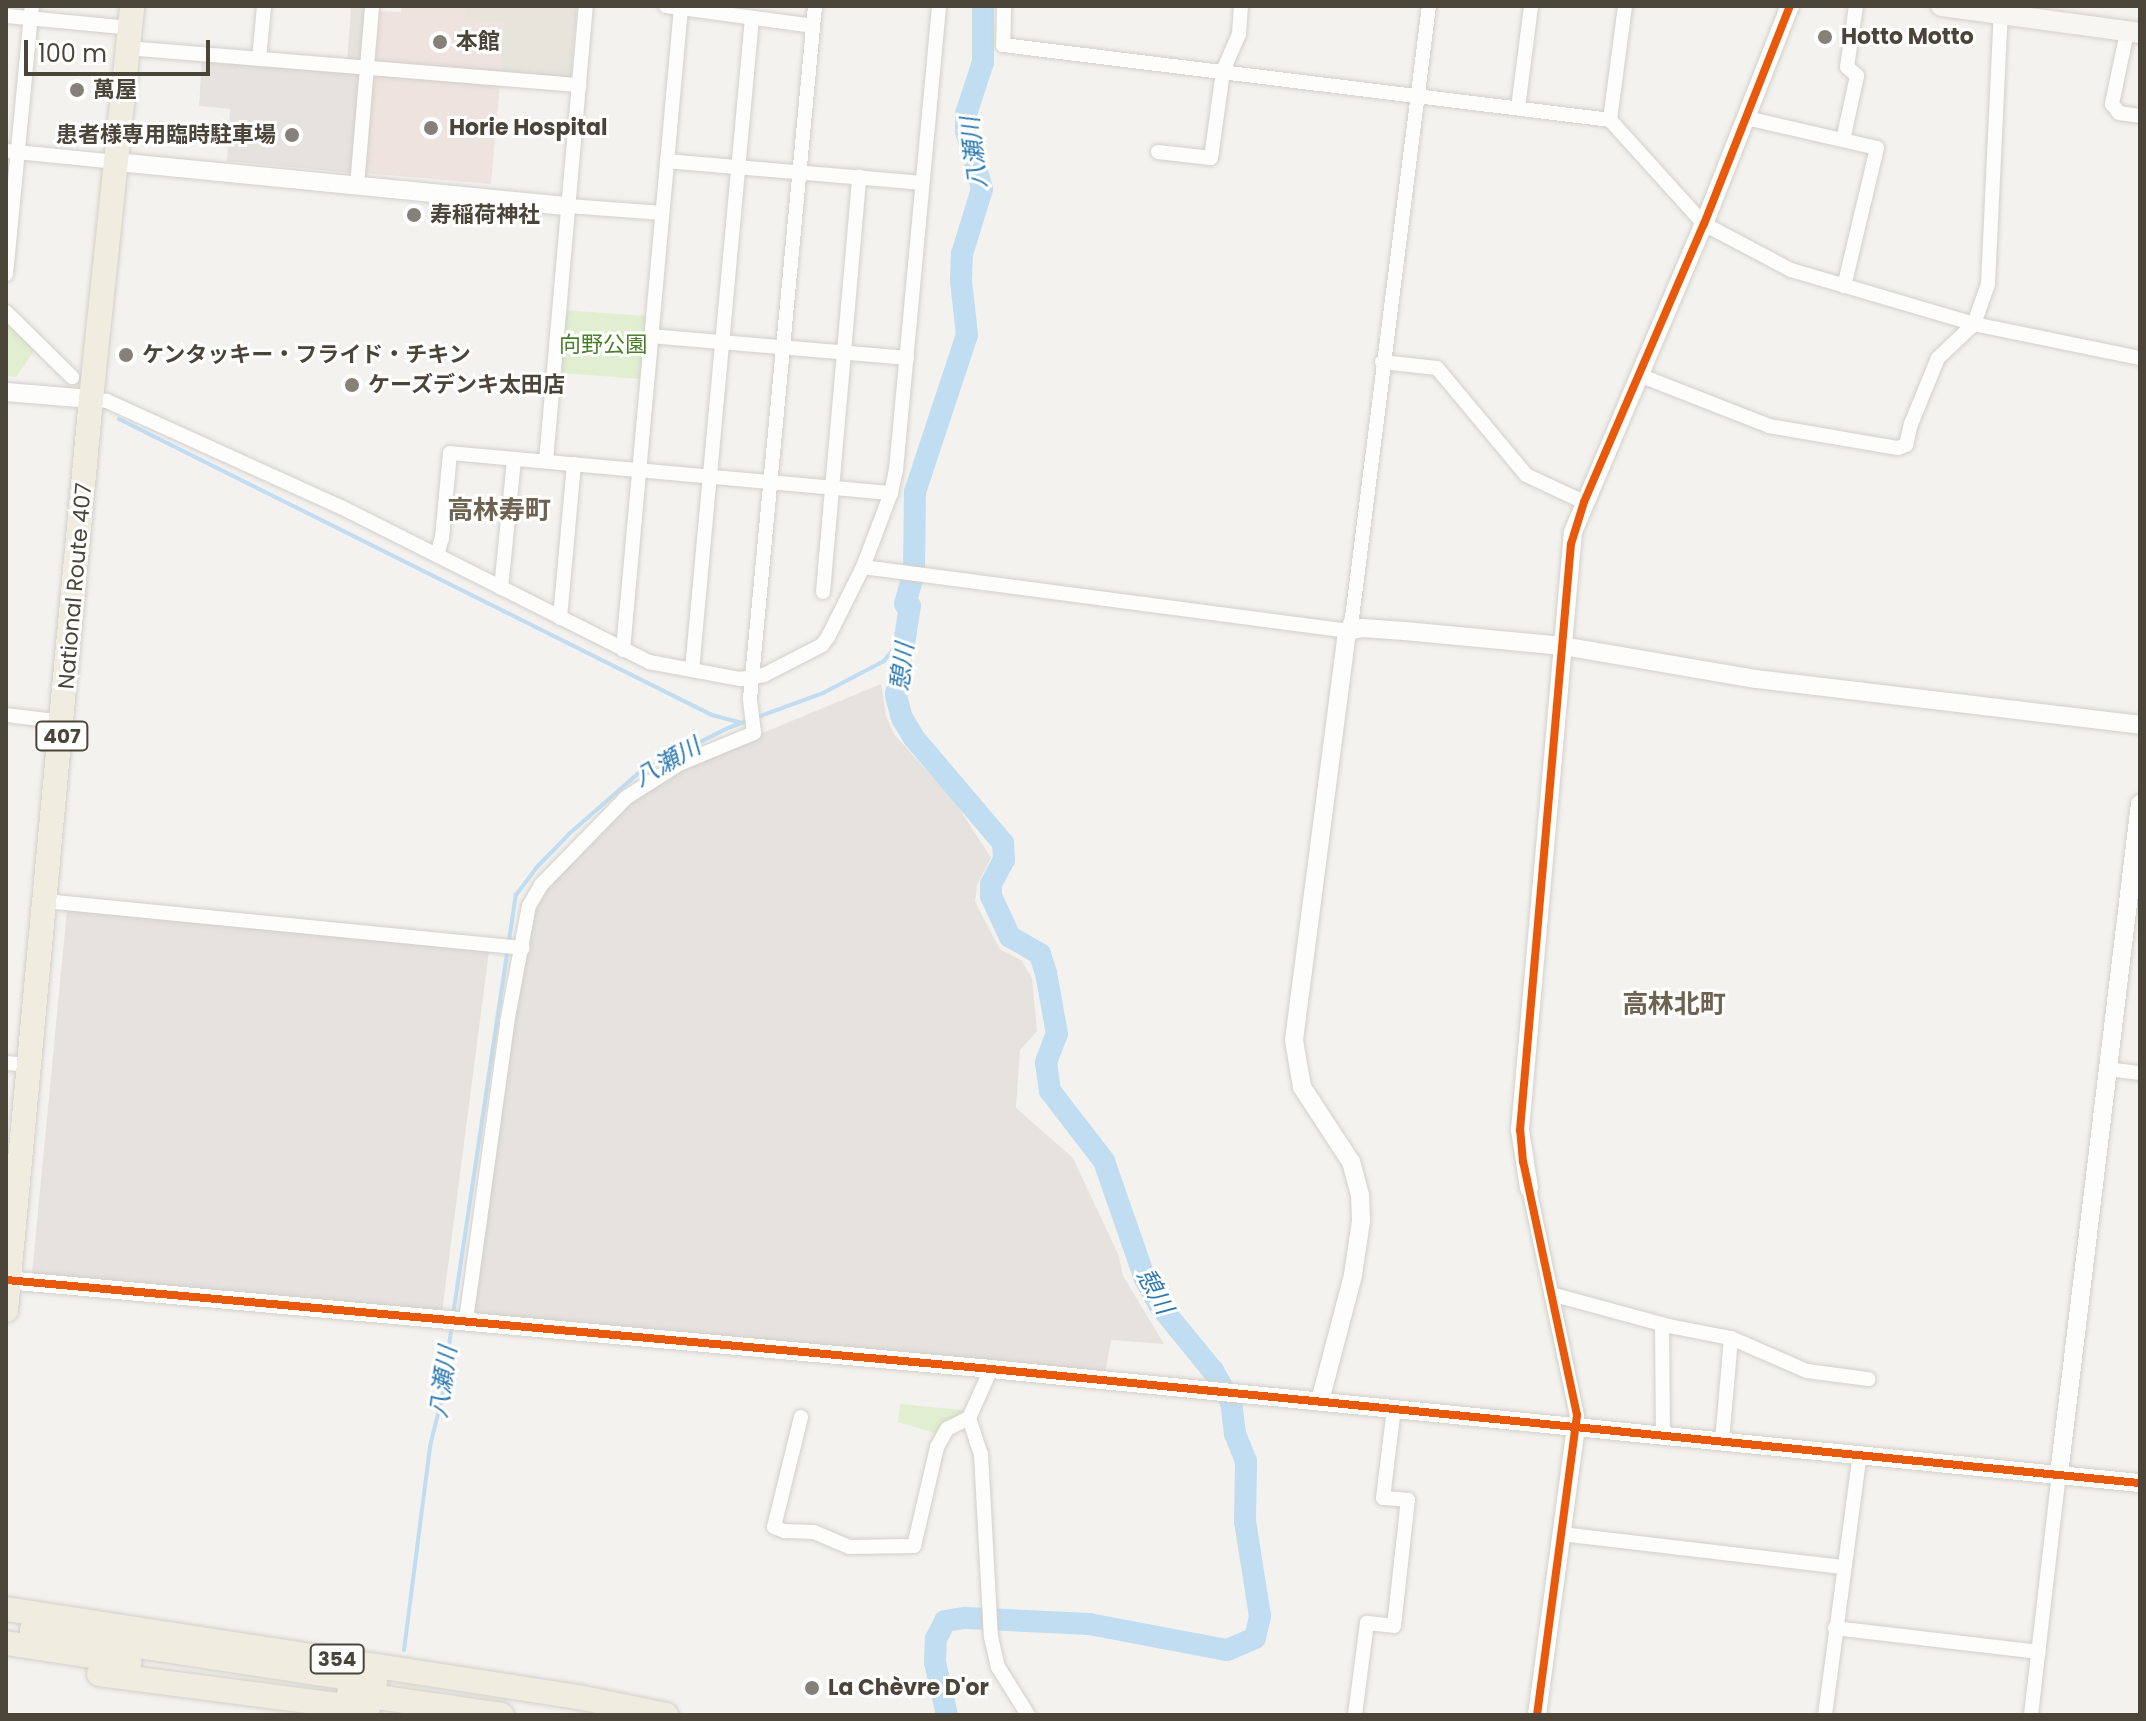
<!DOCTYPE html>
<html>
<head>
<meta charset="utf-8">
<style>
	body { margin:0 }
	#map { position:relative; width:2146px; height:1721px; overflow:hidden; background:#f4f2ee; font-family:Poppins,"Noto Sans JP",sans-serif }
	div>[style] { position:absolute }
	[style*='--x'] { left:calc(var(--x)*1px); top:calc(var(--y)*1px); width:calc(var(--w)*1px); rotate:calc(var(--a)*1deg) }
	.residential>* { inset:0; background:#e7e4dc }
	.industrial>* { inset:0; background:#e6e2de }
	.medical>* { inset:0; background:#eee3df }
	.green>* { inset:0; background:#e1eecf }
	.parking>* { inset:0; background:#e6e3df }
	.stream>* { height:4px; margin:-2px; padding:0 2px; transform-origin:2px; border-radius:2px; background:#c0ddf1 }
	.river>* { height:22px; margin:-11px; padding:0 11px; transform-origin:11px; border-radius:11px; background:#c0ddf1 }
	.roads { filter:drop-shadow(0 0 2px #d2d0cb) drop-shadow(0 0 2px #d2d0cb) }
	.minor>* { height:14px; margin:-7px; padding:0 7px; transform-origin:7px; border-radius:7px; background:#fdfdfc }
	.tertiary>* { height:18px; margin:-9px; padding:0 9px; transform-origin:9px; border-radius:9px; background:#fdfdfc }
	.secondary>* { height:20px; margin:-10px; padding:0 10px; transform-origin:10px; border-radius:10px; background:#f7f6f1 }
	.trunk>* { height:24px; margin:-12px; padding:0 12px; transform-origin:12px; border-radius:12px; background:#f0ece0 }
	.cycleway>* { height:8px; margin:-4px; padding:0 4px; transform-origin:4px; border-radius:4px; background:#e8590c }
	.dots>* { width:22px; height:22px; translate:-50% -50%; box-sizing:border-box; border:4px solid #fff; border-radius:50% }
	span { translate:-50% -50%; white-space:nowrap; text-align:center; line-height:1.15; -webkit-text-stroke:6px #fff; paint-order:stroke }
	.shield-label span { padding:2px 6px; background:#fff; border:2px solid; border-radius:6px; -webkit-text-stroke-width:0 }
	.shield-label { font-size:20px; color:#4b4439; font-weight:700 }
	.poi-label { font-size:22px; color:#4b4439; font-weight:700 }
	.left { translate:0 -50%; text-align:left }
	.right { translate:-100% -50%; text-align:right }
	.park-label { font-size:22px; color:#4a7f2a }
	.street-label { font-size:22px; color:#4b4439 }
	.water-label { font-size:24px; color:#2e7ab2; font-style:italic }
	.quarter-label { font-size:26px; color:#6e6250; font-weight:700 }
	.frame { position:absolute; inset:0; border:8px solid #4b4439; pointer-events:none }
	.scale { position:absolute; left:24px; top:40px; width:186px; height:36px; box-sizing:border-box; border:4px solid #4b4439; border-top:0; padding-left:10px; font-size:24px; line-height:28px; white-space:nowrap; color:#4b4439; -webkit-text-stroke:6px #fff; paint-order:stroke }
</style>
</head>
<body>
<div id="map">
	<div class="residential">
		<div style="clip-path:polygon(465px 6px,577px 6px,571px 79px,501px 73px,464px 19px)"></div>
	</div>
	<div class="industrial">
		<div style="clip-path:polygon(881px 684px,886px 716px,894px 734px,955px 802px,991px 858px,977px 885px,975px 902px,1000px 949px,1021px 960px,1032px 978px,1037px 1031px,1020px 1050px,1016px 1108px,1073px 1158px,1118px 1254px,1123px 1276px,1164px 1344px,1111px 1340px,1105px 1374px,470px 1315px,528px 921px,543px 887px,611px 814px,700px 759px)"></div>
		<div style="clip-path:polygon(67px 910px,489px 951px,442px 1312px,32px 1274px)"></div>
	</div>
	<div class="medical">
		<div style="clip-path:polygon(402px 6px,465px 6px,465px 19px,504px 23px,501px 73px,371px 63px,375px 11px,401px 12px)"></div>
		<div style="clip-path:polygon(372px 74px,500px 84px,491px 184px,364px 173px)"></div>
	</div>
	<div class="green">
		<div style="clip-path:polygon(564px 310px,647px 316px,643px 379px,560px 373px)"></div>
		<div style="clip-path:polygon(6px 323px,35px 350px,16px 377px,6px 376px)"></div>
		<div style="clip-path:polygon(900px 1404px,972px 1411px,944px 1436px,898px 1422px)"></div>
	</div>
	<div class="parking">
		<div style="clip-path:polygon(348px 6px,368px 6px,363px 63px,347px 61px,351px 10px)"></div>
		<div style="clip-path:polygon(202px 60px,360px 73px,353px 173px,227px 161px,230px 109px,199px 106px)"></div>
	</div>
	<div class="stream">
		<div style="--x:119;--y:419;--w:663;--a:26.53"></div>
		<div style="--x:712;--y:715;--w:31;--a:15"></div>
		<div style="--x:453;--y:1315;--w:425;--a:-81.5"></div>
		<div style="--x:516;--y:895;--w:34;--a:-53"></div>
		<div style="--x:536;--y:868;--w:49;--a:-45.8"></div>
		<div style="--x:570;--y:833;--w:93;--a:-41.1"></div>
		<div style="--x:640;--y:772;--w:98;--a:-26.6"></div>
		<div style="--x:728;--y:728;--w:101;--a:-20.2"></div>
		<div style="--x:823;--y:693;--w:69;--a:-27.7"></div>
		<div style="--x:884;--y:661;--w:24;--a:-52"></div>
		<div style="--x:899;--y:642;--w:38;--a:-81"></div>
		<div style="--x:404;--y:1650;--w:206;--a:-82.7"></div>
		<div style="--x:430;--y:1446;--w:49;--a:-76"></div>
		<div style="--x:442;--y:1398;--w:75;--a:-82.3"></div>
	</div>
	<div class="river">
		<div style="--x:947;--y:1715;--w:54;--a:-102.8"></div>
		<div style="--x:935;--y:1662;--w:23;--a:-88"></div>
		<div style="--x:936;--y:1639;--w:20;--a:-63"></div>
		<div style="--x:945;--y:1621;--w:20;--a:-9"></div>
		<div style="--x:965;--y:1618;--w:124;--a:2.8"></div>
		<div style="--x:1089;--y:1624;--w:140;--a:10.7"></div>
		<div style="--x:1227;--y:1650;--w:30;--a:-23"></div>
		<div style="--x:1255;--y:1638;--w:23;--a:-77"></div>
		<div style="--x:1260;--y:1616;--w:96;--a:-99"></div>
		<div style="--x:1245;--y:1521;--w:60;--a:-89"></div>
		<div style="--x:1246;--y:1461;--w:29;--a:-112"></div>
		<div style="--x:1235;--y:1434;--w:32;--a:-97"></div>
		<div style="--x:1231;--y:1402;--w:36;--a:-120"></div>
		<div style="--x:1213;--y:1371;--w:84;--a:-129.2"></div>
		<div style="--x:1160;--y:1306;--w:31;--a:-119"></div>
		<div style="--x:1145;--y:1279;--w:125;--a:-109.2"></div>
		<div style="--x:1104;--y:1161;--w:88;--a:-127.6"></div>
		<div style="--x:1050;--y:1091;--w:29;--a:-98"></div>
		<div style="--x:1046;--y:1062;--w:30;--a:-69"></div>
		<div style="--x:1057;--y:1034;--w:62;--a:-100.2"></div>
		<div style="--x:1046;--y:973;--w:20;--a:-108"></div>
		<div style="--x:1040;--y:954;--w:34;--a:-150"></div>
		<div style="--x:1010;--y:937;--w:45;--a:-114.9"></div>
		<div style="--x:991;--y:896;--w:12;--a:-90"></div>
		<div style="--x:991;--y:884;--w:27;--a:-62"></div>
		<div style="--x:1004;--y:860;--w:17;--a:-93"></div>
		<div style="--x:1003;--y:843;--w:138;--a:-130.3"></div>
		<div style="--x:914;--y:738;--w:23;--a:-121"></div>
		<div style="--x:902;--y:718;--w:24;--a:-105"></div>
		<div style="--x:896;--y:695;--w:90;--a:-81.1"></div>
		<div style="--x:910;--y:606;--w:5;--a:-158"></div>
		<div style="--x:905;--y:604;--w:33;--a:-74"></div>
		<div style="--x:914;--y:572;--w:80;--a:-89.3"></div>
		<div style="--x:915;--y:492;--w:165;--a:-71.7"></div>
		<div style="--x:967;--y:335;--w:54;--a:-96.3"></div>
		<div style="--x:961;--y:281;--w:27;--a:-88"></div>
		<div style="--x:962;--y:254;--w:68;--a:-72.9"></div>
		<div style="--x:982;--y:189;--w:60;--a:-105.4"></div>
		<div style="--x:966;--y:131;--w:17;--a:-90"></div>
		<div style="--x:966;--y:114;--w:55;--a:-71.9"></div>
		<div style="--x:983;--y:62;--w:56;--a:-90"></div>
	</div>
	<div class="roads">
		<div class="minor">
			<div style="--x:666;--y:6;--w:148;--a:7.7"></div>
			<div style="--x:1004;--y:6;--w:39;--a:91"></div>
			<div style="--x:1003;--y:45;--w:612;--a:7.04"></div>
			<div style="--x:1610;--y:120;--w:140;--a:47.9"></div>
			<div style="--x:1704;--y:224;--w:98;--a:27.9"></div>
			<div style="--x:1791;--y:270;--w:191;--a:16.4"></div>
			<div style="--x:1974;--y:324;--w:169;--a:11.6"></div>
			<div style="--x:6;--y:16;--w:125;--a:5.5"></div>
			<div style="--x:2127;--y:32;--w:74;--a:101.8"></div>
			<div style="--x:2112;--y:104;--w:11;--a:52"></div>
			<div style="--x:2119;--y:113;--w:21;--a:8"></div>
			<div style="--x:128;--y:48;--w:453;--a:4.7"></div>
			<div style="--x:259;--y:59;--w:53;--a:-84.6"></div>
			<div style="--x:1518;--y:108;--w:103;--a:-82.7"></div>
			<div style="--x:1746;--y:118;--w:134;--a:12.9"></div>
			<div style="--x:1877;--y:148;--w:142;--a:103.4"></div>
			<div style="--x:1610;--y:120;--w:115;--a:-82.5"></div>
			<div style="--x:1843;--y:140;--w:66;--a:-77.7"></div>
			<div style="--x:1857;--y:76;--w:13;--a:-138"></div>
			<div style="--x:1847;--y:67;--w:62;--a:-81.6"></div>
			<div style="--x:6;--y:151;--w:112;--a:5.7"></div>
			<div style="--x:1158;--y:152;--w:53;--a:6.5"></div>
			<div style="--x:1211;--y:158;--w:88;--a:-82.1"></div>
			<div style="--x:1223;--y:71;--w:40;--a:-66.6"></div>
			<div style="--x:1239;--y:34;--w:28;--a:-86"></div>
			<div style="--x:667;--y:161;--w:256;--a:4.9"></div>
			<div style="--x:357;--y:186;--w:181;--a:-85.2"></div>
			<div style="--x:569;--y:206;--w:93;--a:4.3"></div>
			<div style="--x:6;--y:274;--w:269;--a:-84.5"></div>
			<div style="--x:6;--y:312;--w:93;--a:44.6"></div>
			<div style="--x:651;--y:336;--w:257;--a:4.9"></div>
			<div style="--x:1382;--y:362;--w:55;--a:6.2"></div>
			<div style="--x:1437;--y:368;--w:139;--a:50.2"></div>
			<div style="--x:1526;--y:475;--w:64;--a:25"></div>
			<div style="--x:1639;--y:375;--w:140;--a:21.4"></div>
			<div style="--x:1769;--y:426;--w:131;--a:9.7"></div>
			<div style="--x:1898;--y:448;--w:9;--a:-21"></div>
			<div style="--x:1906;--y:445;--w:22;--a:-77"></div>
			<div style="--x:1911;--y:424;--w:71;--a:-67.8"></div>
			<div style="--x:1938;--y:358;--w:50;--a:-43.4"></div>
			<div style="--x:1974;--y:324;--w:42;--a:-70.7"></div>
			<div style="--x:1988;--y:284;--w:278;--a:-87.3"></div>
			<div style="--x:91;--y:399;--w:16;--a:7"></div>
			<div style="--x:107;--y:401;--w:257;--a:24.4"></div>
			<div style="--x:341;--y:507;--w:345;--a:26.7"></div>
			<div style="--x:649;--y:662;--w:93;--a:10.6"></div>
			<div style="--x:740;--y:679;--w:24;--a:-9"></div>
			<div style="--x:764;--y:675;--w:65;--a:-27.3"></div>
			<div style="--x:822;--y:645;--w:10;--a:-53"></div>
			<div style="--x:828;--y:637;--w:78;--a:-63.4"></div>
			<div style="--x:863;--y:567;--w:79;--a:-69.3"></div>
			<div style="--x:891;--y:493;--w:24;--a:-78"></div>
			<div style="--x:896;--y:470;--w:466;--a:-84.7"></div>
			<div style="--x:546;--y:461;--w:457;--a:-85"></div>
			<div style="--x:437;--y:555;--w:18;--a:-74"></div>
			<div style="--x:442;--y:538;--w:85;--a:-84.6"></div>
			<div style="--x:450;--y:453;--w:443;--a:5.2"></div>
			<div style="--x:863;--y:567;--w:488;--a:7.5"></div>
			<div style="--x:1347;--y:631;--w:14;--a:-69"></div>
			<div style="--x:1352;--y:618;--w:617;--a:-82.83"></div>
			<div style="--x:501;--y:588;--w:130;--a:-84.2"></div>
			<div style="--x:823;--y:592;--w:417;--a:-85"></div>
			<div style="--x:560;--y:618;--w:155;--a:-84.8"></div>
			<div style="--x:623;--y:650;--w:645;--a:-84.84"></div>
			<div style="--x:692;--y:670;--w:655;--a:-84.74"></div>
			<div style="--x:6;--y:715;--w:57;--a:7"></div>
			<div style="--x:44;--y:901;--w:481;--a:5.6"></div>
			<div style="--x:6;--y:1063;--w:22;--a:5"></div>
			<div style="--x:2107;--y:1069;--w:33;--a:7"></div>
			<div style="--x:1529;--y:1188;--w:232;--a:78.1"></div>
			<div style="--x:1577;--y:1415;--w:12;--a:95"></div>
			<div style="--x:1551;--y:1294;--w:122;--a:15.2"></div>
			<div style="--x:1669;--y:1326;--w:63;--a:11"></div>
			<div style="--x:1731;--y:1338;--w:102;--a:95"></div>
			<div style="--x:466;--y:1320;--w:300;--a:-82.1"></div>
			<div style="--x:507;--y:1023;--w:119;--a:-79.4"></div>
			<div style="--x:529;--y:906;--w:24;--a:-60"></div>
			<div style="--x:541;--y:885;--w:123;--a:-45.7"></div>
			<div style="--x:627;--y:797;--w:62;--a:-32.4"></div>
			<div style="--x:679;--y:764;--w:81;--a:-22.5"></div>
			<div style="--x:754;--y:733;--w:34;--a:-97"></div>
			<div style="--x:750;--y:699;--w:696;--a:-84.64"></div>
			<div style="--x:1662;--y:1324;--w:111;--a:89.5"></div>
			<div style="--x:1731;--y:1338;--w:83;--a:23.5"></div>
			<div style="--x:1807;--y:1371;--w:62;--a:7.5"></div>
			<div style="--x:801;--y:1417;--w:113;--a:103.8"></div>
			<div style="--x:774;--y:1527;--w:11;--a:22"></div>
			<div style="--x:784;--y:1531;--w:30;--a:2"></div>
			<div style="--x:814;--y:1532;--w:38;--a:23"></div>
			<div style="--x:849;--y:1547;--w:65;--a:-0.9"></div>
			<div style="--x:914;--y:1546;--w:102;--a:-76.9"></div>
			<div style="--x:937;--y:1447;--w:21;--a:-61"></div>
			<div style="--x:947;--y:1429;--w:25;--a:-27"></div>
			<div style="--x:969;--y:1418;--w:54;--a:-65.8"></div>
			<div style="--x:969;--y:1418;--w:38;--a:72"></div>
			<div style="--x:981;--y:1454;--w:183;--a:86.9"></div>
			<div style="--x:991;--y:1637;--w:31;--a:77"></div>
			<div style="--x:998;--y:1667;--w:57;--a:58"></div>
			<div style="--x:1562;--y:1534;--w:284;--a:6.7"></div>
			<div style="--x:1835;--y:1628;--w:205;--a:6.7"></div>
			<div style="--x:1355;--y:1715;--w:93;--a:-82.6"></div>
			<div style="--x:1367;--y:1623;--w:27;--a:6"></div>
			<div style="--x:1394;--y:1626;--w:127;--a:-83.7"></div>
			<div style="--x:1408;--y:1500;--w:25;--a:-175"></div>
			<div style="--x:1383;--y:1498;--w:91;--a:-83"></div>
			<div style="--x:1825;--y:1715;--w:263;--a:-82.4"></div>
			<div style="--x:2031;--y:1715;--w:243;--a:-83.4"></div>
		</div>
		<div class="tertiary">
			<div style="--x:117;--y:162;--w:454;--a:5.6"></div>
			<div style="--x:6;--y:392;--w:85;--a:4.7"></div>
			<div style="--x:1529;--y:1188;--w:59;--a:-98.8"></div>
			<div style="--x:1520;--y:1130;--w:600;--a:-84.94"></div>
			<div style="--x:1573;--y:532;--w:335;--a:-67"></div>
			<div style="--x:1704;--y:224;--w:234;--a:-68.5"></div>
			<div style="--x:6;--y:1280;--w:989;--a:5.16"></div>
			<div style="--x:991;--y:1369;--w:1155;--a:5.67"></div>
			<div style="--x:1320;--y:1401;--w:130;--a:-75.3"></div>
			<div style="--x:1353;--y:1275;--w:55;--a:-81.6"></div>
			<div style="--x:1361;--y:1221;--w:26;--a:-92"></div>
			<div style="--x:1360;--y:1195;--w:34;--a:-105"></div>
			<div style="--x:1351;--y:1162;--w:90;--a:-123.2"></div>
			<div style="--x:1302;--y:1087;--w:48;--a:-99.7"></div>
			<div style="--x:1294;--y:1040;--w:412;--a:-82.6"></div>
			<div style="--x:1347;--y:631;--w:15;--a:-11"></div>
			<div style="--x:1362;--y:628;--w:43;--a:4"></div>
			<div style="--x:1405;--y:631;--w:159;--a:5.4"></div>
			<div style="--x:1563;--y:646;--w:196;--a:9.7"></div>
			<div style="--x:1756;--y:679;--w:387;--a:6.8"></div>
			<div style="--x:2059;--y:1474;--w:675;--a:-83.11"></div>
			<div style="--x:1537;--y:1715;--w:291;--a:-82.3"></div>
		</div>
		<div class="secondary">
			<div style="--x:1941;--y:6;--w:201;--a:7.7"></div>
		</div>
		<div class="trunk">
			<div style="--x:6;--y:1310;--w:915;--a:-84.67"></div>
			<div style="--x:91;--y:399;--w:395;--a:-84"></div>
			<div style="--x:6;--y:1609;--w:579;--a:8.75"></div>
			<div style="--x:578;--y:1697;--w:90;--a:11.6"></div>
			<div style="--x:32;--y:1630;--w:347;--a:8.6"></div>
			<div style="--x:6;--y:1643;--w:125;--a:8.7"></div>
			<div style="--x:99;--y:1674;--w:271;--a:7.4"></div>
			<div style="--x:349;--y:1693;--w:154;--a:8.2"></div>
		</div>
	</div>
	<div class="cycleway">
		<div style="--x:6;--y:1280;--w:989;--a:5.16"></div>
		<div style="--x:991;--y:1369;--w:1155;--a:5.67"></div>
		<div style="--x:1537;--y:1715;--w:303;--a:-82.4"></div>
		<div style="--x:1577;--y:1415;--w:259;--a:-102"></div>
		<div style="--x:1523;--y:1162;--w:32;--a:-95"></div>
		<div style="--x:1520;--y:1130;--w:588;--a:-85.03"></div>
		<div style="--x:1571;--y:544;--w:44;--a:-72.8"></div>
		<div style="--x:1584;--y:502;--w:303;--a:-66.7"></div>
		<div style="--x:1704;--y:224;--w:234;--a:-68.5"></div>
	</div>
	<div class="dots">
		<div style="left:1825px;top:37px;background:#868178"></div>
		<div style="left:440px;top:42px;background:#868178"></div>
		<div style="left:77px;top:90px;background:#868178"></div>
		<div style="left:431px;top:128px;background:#868178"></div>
		<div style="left:292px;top:135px;background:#868178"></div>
		<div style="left:414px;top:215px;background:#868178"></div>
		<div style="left:126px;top:355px;background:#868178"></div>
		<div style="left:352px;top:385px;background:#868178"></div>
		<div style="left:812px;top:1688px;background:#868178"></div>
	</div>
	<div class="shield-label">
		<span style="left:62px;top:736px">407</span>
		<span style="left:337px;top:1659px">354</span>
	</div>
	<div class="poi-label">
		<span class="left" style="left:1841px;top:37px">Hotto Motto</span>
		<span class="left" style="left:456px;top:42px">本館</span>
		<span class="left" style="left:93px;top:90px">萬屋</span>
		<span class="left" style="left:449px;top:128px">Horie Hospital</span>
		<span class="right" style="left:276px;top:135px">患者様専用臨時駐車場</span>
		<span class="left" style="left:430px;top:215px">寿稲荷神社</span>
		<span class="left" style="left:142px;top:355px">ケンタッキー・フライド・チキン</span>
		<span class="left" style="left:368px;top:385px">ケーズデンキ太田店</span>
		<span class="left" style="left:828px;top:1688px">La Chèvre D'or</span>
	</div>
	<div class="park-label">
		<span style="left:603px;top:345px">向野公園</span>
	</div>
	<div class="street-label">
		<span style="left:75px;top:586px;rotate:-85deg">National Route 407</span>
	</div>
	<div class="water-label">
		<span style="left:974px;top:153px;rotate:-97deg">八瀬川</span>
		<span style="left:902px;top:667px;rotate:-83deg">憩川</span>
		<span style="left:667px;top:762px;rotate:-30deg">八瀬川</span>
		<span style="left:1155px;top:1291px;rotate:61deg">憩川</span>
		<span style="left:443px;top:1382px;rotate:-82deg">八瀬川</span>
	</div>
	<div class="quarter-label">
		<span style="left:499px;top:511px">高林寿町</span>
		<span style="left:1674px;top:1005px">高林北町</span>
	</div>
	<div class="frame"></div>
	<div class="scale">100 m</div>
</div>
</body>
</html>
